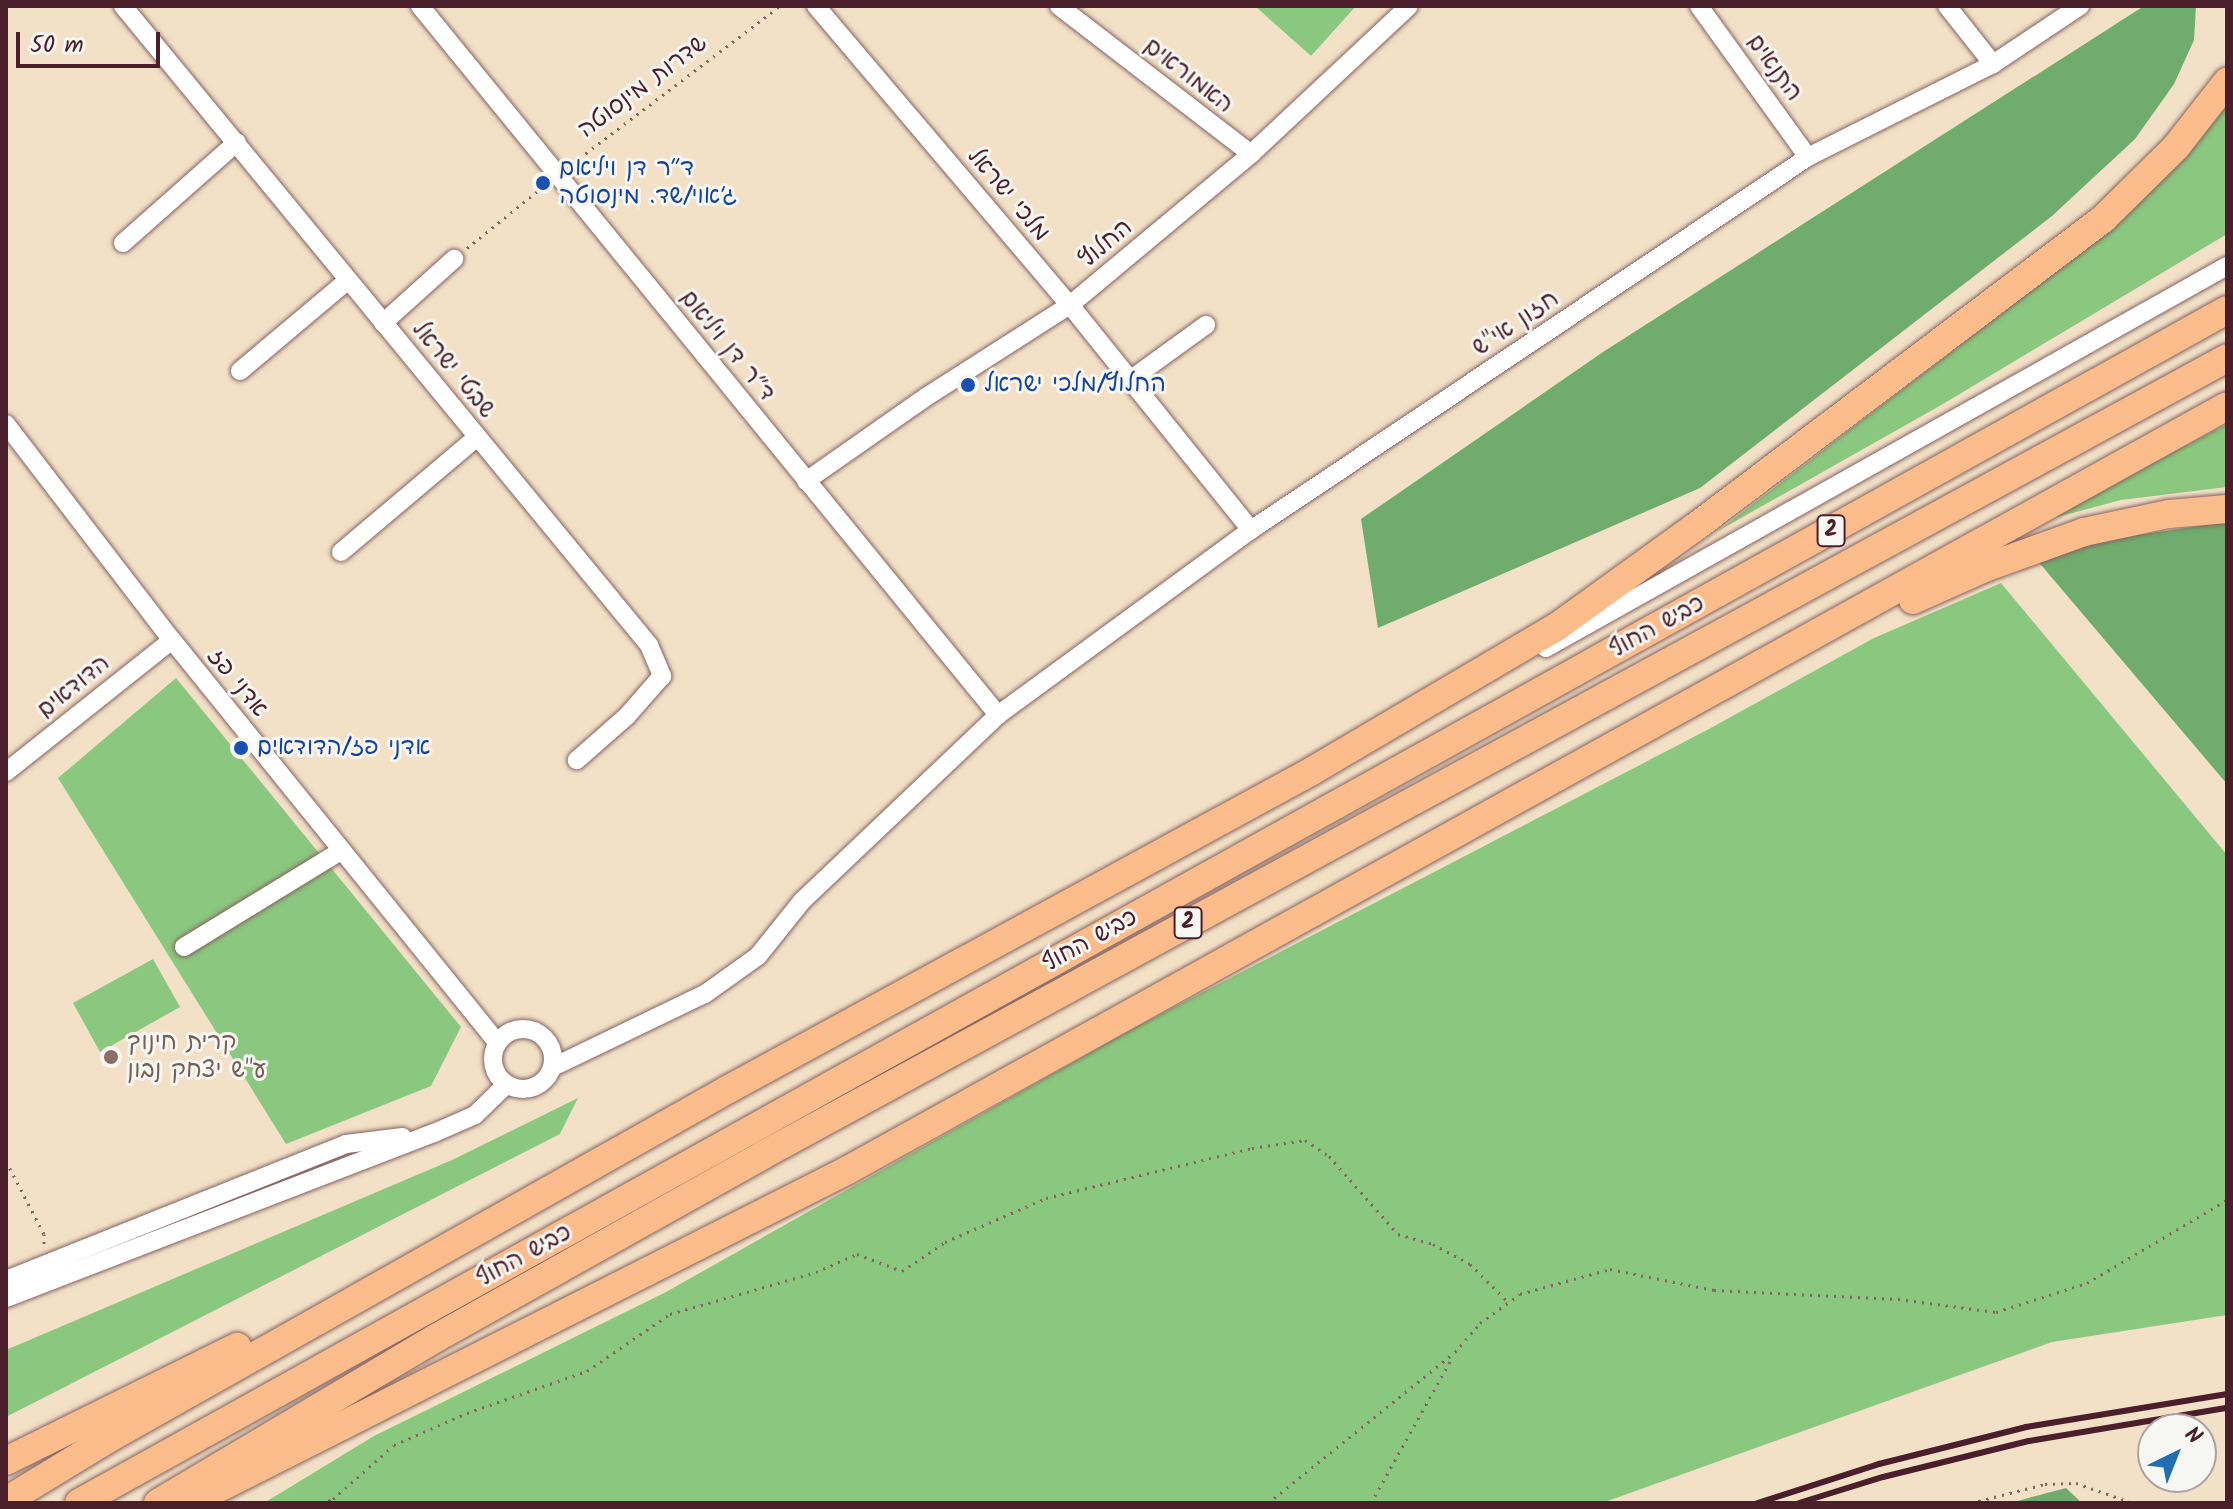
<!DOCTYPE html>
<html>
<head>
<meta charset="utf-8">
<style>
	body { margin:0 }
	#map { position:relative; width:2233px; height:1509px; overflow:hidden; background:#f2e1c7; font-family:Kalam,"Playpen Sans Hebrew",sans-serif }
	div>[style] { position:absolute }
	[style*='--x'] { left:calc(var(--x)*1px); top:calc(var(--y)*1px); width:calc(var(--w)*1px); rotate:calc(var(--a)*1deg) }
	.green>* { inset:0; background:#8ac87f }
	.forest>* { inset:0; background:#6fac6e }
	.path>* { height:3px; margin-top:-1.5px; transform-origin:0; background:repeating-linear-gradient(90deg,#856362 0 2px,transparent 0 8px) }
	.roads { filter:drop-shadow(0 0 2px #856362) drop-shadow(0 0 2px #856362) }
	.minor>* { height:18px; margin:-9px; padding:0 9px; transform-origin:9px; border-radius:9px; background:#fff }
	.minor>.ring { margin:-9px; padding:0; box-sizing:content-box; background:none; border:18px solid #fff; border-radius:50% }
	.highway>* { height:28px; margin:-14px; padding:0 14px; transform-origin:14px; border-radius:14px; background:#fabc8b }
	.rail>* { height:6px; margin:-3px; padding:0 3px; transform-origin:3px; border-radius:3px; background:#4a1f2b }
	.dots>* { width:22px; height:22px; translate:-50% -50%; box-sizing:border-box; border:4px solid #f6f6f2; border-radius:50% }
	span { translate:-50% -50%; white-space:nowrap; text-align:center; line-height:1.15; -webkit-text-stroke:6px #f6f6f2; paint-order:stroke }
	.shield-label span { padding:2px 6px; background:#f6f6f2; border:2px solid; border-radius:6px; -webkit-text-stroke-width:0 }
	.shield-label { font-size:22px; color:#4a1f2b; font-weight:700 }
	.street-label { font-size:24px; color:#4a1f2b }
	.transit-label { font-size:24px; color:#164399 }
	.left { translate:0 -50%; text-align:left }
	.education-label { font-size:24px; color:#785e54 }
	.frame { position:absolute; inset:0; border:8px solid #4a1f2b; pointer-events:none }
	.north { position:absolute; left:2137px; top:1413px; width:80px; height:80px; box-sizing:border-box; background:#f6f6f2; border:2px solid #b1a0a2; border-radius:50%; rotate:43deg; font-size:22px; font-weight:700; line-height:32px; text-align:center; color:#4a1f2b }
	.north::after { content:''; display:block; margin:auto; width:28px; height:36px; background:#1f6fb2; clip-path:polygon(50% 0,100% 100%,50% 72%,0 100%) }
	.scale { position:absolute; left:16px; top:32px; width:144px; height:36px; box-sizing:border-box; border:4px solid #4a1f2b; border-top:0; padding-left:10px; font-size:24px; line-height:28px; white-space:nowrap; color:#4a1f2b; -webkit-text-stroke:6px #f6f6f2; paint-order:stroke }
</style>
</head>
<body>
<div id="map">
	<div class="green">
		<div style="clip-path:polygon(1255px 6px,1356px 6px,1311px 56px)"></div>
		<div style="clip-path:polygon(2227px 99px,2227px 234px,1943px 404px,1718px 531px,2084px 250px)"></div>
		<div style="clip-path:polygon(2227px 424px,2227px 487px,2121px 500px,2039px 522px)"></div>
		<div style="clip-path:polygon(2001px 583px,2227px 855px,2227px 1315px,2052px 1342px,1602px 1503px,264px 1503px,374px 1436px,666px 1292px,1134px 1028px,1709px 729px,1874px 638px)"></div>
		<div style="clip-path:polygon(176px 678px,461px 1027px,431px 1086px,286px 1144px,58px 778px)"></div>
		<div style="clip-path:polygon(153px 959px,180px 1007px,100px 1052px,73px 1003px)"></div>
		<div style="clip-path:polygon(578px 1098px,560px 1134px,6px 1417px,6px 1350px,452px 1160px)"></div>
	</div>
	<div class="forest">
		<div style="clip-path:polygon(2144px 6px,2196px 6px,2194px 40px,2174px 84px,2135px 139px,2052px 216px,1700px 488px,1378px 628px,1361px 519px,1603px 352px)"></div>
		<div style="clip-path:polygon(2227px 522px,2227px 784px,2036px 559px,2096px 541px)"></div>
		<div style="clip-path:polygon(2066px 1488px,2082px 1503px,2010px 1503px)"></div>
	</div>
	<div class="path">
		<div style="--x:573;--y:163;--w:260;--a:-37.2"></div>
		<div style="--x:467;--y:248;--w:100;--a:-38.9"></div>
		<div style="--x:6;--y:1161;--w:82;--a:62.5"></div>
		<div style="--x:44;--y:1234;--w:12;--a:90"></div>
		<div style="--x:321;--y:1503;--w:13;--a:-18"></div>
		<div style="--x:333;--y:1499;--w:81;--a:-41.5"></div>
		<div style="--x:394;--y:1445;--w:80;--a:-23.7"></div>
		<div style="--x:467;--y:1413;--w:127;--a:-19.3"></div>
		<div style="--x:587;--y:1371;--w:101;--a:-34.5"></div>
		<div style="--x:670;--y:1314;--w:152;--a:-16"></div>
		<div style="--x:816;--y:1272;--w:45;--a:-23.7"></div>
		<div style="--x:857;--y:1254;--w:48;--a:20.7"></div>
		<div style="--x:902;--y:1271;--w:52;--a:-34"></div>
		<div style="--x:945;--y:1242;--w:110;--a:-23.5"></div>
		<div style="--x:1046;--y:1198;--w:212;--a:-13.6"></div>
		<div style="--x:1252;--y:1148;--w:54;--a:-8.6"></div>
		<div style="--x:1305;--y:1140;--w:29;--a:34"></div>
		<div style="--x:1329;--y:1156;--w:104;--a:48.5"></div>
		<div style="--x:1398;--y:1234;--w:36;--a:16"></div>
		<div style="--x:1433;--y:1244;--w:42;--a:28.4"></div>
		<div style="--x:1470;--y:1264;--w:54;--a:45"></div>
		<div style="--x:1268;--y:1503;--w:240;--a:-38.9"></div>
		<div style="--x:1455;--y:1352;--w:38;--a:-49"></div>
		<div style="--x:1480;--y:1323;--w:49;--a:-35.9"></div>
		<div style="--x:1520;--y:1294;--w:93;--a:-15.5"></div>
		<div style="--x:1610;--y:1269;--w:106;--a:11.4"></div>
		<div style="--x:1714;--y:1290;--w:184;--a:2.8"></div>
		<div style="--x:1898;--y:1299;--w:99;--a:7.6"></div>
		<div style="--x:1996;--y:1312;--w:96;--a:-17.7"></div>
		<div style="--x:2087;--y:1283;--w:163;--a:-30.7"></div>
		<div style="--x:1371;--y:1503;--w:168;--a:-60.8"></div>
		<div style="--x:1971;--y:1503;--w:76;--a:-14.4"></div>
		<div style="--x:2045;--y:1484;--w:31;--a:-2"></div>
		<div style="--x:2076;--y:1483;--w:60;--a:19.3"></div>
	</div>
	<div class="roads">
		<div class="minor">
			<div style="--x:123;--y:6;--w:828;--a:50.54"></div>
			<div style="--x:649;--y:645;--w:34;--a:67"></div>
			<div style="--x:662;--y:676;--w:53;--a:131.2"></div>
			<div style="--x:627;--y:716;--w:67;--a:138.7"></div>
			<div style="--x:420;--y:6;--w:915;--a:50.81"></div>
			<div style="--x:816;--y:6;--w:392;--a:49.7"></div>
			<div style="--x:1070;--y:305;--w:289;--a:51.2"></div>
			<div style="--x:1059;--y:6;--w:242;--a:37.6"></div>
			<div style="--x:1699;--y:6;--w:186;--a:54.2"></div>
			<div style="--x:1947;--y:6;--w:74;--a:51.6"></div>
			<div style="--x:123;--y:243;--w:152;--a:-41.5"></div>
			<div style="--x:383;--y:323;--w:96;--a:-42"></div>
			<div style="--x:240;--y:371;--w:140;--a:-40.1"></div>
			<div style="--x:1130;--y:380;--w:94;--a:-35.9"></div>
			<div style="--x:6;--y:424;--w:272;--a:52.5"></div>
			<div style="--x:172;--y:640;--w:517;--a:51.05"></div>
			<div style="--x:806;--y:481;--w:146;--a:-35"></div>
			<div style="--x:926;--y:397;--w:171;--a:-32.6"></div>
			<div style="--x:1070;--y:305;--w:236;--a:-39.8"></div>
			<div style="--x:1251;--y:154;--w:216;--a:-43.1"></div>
			<div style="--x:341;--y:552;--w:178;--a:-40.2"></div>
			<div style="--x:1546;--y:648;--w:781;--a:-29.29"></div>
			<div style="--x:6;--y:772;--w:212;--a:-38.5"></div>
			<div style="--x:184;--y:947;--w:185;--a:-31.5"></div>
			<div class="ring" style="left:493px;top:1029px;width:42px;height:42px"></div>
			<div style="--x:553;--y:1067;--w:169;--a:-25.7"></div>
			<div style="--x:705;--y:994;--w:65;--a:-35.6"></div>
			<div style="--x:758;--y:956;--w:70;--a:-51.3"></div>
			<div style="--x:802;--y:901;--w:270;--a:-43.5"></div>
			<div style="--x:998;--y:715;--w:313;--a:-36.2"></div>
			<div style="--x:1251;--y:530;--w:670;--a:-33.81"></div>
			<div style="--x:1808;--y:157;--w:207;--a:-26.7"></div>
			<div style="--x:1993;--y:64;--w:105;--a:-33.7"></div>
			<div style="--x:6;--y:1280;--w:366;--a:-21.8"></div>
			<div style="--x:346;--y:1144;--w:57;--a:-7"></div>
			<div style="--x:6;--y:1298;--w:459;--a:-21.1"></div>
			<div style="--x:434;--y:1133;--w:45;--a:-23.7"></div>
			<div style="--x:475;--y:1115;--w:43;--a:-44.1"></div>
		</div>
		<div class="highway">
			<div style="--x:1913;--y:600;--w:81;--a:-24"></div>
			<div style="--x:1987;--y:567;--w:103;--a:-19.8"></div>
			<div style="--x:2084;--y:532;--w:87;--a:-12"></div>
			<div style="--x:2169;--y:514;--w:58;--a:-4.9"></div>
			<div style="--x:6;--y:1461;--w:258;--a:-26.3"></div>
			<div style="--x:201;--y:1497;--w:725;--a:-26.81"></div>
			<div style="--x:848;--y:1170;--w:1576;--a:-28.99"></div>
			<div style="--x:6;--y:1501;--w:125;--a:-31.3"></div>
			<div style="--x:113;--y:1436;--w:705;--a:-29.4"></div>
			<div style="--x:727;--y:1090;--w:666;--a:-28.6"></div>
			<div style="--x:1312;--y:771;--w:286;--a:-30.5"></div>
			<div style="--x:1558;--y:626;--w:168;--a:-35.8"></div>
			<div style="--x:1694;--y:528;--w:513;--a:-37.07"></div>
			<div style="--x:2103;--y:219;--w:103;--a:-44.6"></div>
			<div style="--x:2176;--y:147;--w:83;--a:-51.9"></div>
			<div style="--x:79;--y:1503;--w:2457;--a:-29.05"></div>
			<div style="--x:158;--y:1503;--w:323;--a:-30.7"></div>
			<div style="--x:436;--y:1338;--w:375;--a:-29.2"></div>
			<div style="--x:763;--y:1155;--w:1667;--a:-28.56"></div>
		</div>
	</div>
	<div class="rail">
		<div style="--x:1758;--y:1503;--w:127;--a:-17.9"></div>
		<div style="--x:1879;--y:1464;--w:152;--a:-14.1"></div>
		<div style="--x:2026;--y:1427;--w:204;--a:-9.3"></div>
		<div style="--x:1799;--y:1503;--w:88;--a:-17.2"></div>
		<div style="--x:1883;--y:1477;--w:150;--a:-13.9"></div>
		<div style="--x:2029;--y:1441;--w:201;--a:-9.5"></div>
	</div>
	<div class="dots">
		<div style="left:543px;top:183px;background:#1a4fb4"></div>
		<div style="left:968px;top:385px;background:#1a4fb4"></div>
		<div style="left:241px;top:748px;background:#1a4fb4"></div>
		<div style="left:111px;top:1057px;background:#8d6e63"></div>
	</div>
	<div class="shield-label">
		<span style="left:1831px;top:531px">2</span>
		<span style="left:1188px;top:923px">2</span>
	</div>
	<div class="street-label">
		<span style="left:1774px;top:68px;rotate:54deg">התנאים</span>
		<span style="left:1188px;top:76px;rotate:38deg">האמוראים</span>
		<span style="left:643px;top:87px;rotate:-37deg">שדרות מינסוטה</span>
		<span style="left:1008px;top:195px;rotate:50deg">מלכי ישראל</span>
		<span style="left:1106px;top:244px;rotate:-40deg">החלוץ</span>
		<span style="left:1516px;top:324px;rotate:-34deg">חזון אי"ש</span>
		<span style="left:727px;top:346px;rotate:51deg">ד״ר דן ויליאם</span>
		<span style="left:453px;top:370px;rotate:51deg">שבטי ישראל</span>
		<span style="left:1657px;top:627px;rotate:-29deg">כביש החוף</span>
		<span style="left:237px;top:683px;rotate:51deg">אדני פז</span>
		<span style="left:74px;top:687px;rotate:-39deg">הדודאים</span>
		<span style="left:1090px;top:941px;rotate:-29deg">כביש החוף</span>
		<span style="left:524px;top:1256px;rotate:-29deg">כביש החוף</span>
	</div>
	<div class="transit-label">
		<span class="left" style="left:559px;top:183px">ד״ר דן ויליאם<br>ג׳אוי/שד. מינסוטה</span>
		<span class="left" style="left:984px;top:385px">החלוץ/מלכי ישראל</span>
		<span class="left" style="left:257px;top:748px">אדני פז/הדודאים</span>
	</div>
	<div class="education-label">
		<span class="left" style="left:127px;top:1057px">קרית חינוך<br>ע"ש יצחק נבון</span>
	</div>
	<div class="frame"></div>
	<div class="north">N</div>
	<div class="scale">50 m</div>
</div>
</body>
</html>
